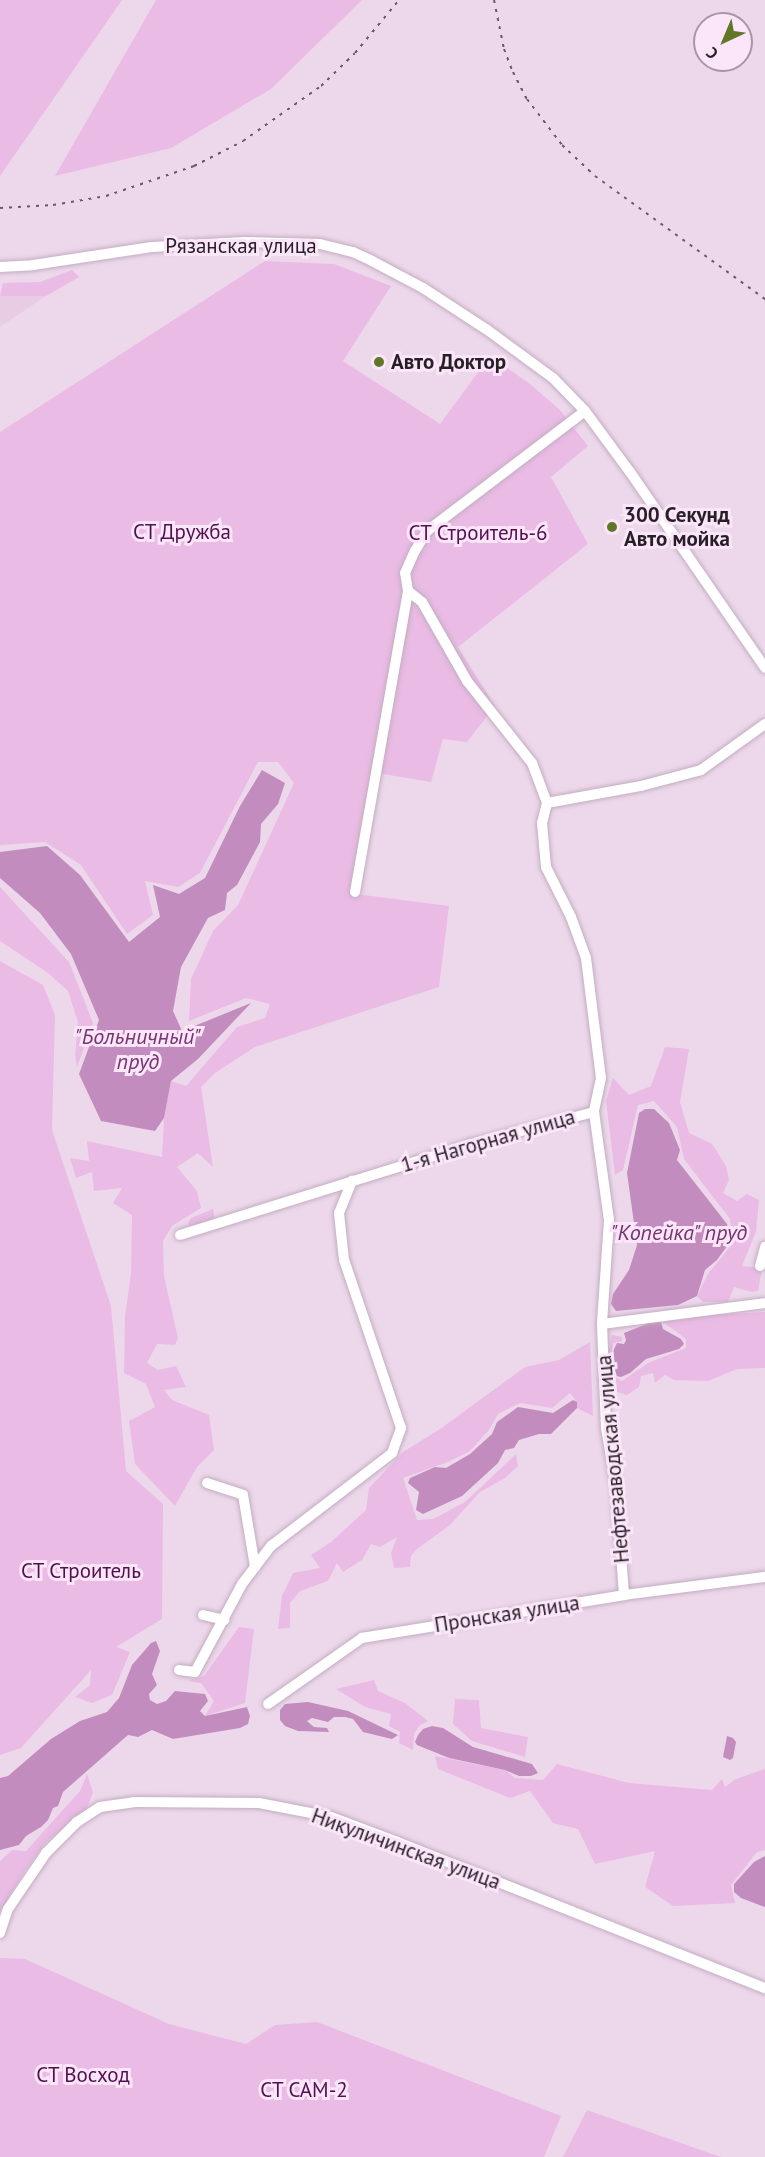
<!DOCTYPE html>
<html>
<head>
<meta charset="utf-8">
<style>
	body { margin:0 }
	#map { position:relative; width:765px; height:2157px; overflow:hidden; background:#edd8eb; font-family:"PT Sans",sans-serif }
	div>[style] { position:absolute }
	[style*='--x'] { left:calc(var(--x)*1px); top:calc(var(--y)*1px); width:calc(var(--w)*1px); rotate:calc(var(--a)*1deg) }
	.built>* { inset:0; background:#e7cce4 }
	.green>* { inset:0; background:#eabbe5 }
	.water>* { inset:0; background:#c38cbe }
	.roads { filter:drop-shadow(0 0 2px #c2aec0) drop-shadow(0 0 2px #c2aec0) }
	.minor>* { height:10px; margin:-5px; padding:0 5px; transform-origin:5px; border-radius:5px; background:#fff }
	.rail>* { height:2px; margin-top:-1px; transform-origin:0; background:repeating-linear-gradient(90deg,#665a65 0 3px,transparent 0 9px) }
	.dots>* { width:16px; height:16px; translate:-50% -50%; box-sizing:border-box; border:3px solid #fbe5f8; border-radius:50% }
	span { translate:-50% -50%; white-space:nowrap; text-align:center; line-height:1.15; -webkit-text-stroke:6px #fbe5f8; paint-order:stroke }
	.street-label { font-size:21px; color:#271f26 }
	.poi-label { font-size:21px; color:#271f26; font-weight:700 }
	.left { translate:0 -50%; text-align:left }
	.park-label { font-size:21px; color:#520f50 }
	.water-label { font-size:22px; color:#773473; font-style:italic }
	.north { position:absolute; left:693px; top:12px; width:60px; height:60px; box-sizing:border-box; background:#fbe5f8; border:2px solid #a696a4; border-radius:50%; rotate:224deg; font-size:16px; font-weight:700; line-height:24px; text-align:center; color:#271f26 }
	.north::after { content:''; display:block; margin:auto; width:21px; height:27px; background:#617627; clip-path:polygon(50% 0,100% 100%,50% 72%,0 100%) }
</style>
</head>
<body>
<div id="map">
	<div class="built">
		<div style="clip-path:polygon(0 296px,46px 296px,0 327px)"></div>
	</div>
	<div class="green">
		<div style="clip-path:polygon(0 0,122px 0,0 176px)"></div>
		<div style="clip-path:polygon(156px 0,362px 0,271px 89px,171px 148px,55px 176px)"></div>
		<div style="clip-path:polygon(265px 261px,334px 264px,391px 286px,343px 361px,440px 424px,490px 356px,530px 384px,559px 409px,588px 446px,551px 477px,588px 544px,458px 647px,495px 706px,467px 742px,443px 739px,431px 782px,377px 773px,356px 894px,449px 906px,439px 987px,255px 1047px,215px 1073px,201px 1087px,213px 1167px,198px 1153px,177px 1167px,197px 1191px,201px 1208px,172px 1226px,163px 1241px,164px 1276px,178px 1338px,175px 1345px,157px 1344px,147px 1363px,158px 1370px,176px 1366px,186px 1387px,164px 1390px,172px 1400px,209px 1415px,214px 1450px,197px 1467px,175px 1506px,135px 1464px,129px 1421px,155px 1407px,146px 1384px,124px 1373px,125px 1316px,131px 1274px,132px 1215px,113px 1203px,122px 1188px,94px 1191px,92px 1172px,76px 1178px,70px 1158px,89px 1161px,87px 1141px,162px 1157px,164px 1118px,171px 1081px,186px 1086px,237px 1027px,265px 1018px,270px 1004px,246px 998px,189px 1021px,191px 979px,213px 931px,238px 905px,294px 783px,278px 762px,258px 762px,200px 873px,178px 887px,145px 881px,153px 915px,127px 934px,81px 865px,45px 842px,0 845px,0 432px)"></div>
		<div style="clip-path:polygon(72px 270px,79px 277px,46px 296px,0 296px,3px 283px,40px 282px)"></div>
		<div style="clip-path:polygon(0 887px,69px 962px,93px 1023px,77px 1067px,75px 1055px,78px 1022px,68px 991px,48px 973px,0 941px)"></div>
		<div style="clip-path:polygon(0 961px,43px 985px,55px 1015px,52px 1130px,111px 1306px,126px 1471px,163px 1504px,162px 1619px,116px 1647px,130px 1652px,112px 1695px,92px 1703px,75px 1697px,90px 1685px,91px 1670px,21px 1748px,0 1755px)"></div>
		<div style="clip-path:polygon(665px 1047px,689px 1049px,680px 1102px,689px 1133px,712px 1144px,726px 1166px,729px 1180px,723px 1193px,737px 1201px,747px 1194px,759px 1200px,756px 1232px,742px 1266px,762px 1268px,758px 1291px,751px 1292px,734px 1287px,728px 1302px,703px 1302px,697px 1296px,708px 1274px,733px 1243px,730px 1219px,684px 1159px,677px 1127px,654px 1101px,638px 1105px,623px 1170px,615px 1175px,606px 1101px,613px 1078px,629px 1095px,651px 1086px)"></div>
		<div style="clip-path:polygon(213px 1209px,215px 1221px,199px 1225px,190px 1226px,188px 1223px,191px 1218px)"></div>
		<div style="clip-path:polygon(765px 1312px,765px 1368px,737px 1369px,708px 1381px,674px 1380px,665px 1375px,655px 1383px,653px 1373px,641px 1376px,639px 1387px,627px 1395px,614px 1391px,607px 1359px,612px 1335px,622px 1337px,622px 1341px,613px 1343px,610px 1362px,613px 1376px,622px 1381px,648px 1363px,686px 1348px,686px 1339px,663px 1322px,698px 1316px)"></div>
		<div style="clip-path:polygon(590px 1342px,593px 1416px,577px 1408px,577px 1402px,570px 1393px,552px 1408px,520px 1403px,498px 1414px,489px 1430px,470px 1451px,448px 1462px,403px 1478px,417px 1520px,433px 1519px,465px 1502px,516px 1454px,518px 1466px,505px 1478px,480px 1492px,450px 1525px,417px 1549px,411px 1556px,410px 1567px,394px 1568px,391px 1553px,397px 1537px,380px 1547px,371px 1544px,362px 1560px,343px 1572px,337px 1563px,328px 1581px,300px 1591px,290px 1603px,290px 1628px,278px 1629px,282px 1596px,293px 1573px,320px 1568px,311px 1555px,331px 1542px,366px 1510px,369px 1488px,403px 1452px,440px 1429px,525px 1367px,559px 1360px)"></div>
		<div style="clip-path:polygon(239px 1627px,254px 1629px,245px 1703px,205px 1716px,214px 1701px,201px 1683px,188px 1681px,204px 1676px)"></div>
		<div style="clip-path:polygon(374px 1680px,378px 1691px,405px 1703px,428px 1721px,419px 1726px,414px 1734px,413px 1750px,399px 1743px,400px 1732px,389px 1726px,391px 1714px,365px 1707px,336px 1689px)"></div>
		<div style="clip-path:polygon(455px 1699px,479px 1700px,481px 1728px,528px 1737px,525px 1757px,472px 1741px,453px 1724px)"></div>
		<div style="clip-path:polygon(435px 1756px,505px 1770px,515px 1778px,543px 1780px,557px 1764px,629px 1783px,712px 1790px,722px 1779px,725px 1787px,736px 1779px,765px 1769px,765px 1850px,757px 1852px,731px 1885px,735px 1903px,673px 1906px,645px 1887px,655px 1851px,595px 1864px,578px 1829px,553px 1823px,530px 1791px,510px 1798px,438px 1769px)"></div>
		<div style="clip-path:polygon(87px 1774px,93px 1792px,87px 1808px,46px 1842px,24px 1872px,0 1912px,0 1861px,12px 1850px,26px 1851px,80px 1791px)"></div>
		<div style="clip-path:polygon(0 1958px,25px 1959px,169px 2024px,246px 2044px,275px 2025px,317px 2022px,561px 2116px,544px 2157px,0 2157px)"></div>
		<div style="clip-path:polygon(587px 2110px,721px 2157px,563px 2157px)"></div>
	</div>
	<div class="water">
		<div style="clip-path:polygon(262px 770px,285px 783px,278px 804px,261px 824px,260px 842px,237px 885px,227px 893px,225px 910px,208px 918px,181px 967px,173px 1011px,182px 1031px,251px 1003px,198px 1059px,171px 1081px,164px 1118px,155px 1131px,101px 1121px,79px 1074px,99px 1020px,71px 954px,40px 913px,0 878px,0 852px,47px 846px,80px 875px,129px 942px,160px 917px,153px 885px,179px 894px,205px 878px,240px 806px)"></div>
		<div style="clip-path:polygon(645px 1109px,654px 1109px,669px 1123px,680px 1150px,677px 1160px,727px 1224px,730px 1242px,717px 1260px,705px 1270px,697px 1296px,678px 1305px,616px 1311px,611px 1304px,613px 1294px,629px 1270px,637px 1245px,627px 1173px,639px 1113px)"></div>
		<div style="clip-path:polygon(661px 1322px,663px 1329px,681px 1339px,684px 1344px,679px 1349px,646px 1359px,630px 1373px,621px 1377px,617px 1376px,612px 1362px,614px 1349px,617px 1343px,624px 1344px,626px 1340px,624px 1333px,649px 1323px)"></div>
		<div style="clip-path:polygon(573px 1400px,577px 1402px,577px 1408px,551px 1434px,539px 1434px,519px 1440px,514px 1448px,505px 1450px,498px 1463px,462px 1496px,423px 1514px,416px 1510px,419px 1492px,408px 1483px,410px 1478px,435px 1467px,446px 1468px,470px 1454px,492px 1434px,497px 1422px,518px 1407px,553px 1413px)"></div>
		<div style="clip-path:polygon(156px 1641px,160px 1651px,152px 1674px,157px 1685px,149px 1694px,150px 1700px,157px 1704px,166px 1701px,175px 1691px,205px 1694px,208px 1701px,200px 1711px,205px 1716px,247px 1707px,250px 1716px,248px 1724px,240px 1728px,173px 1739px,152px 1730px,138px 1737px,128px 1735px,63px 1792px,58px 1806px,53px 1808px,48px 1820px,41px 1827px,26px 1836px,19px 1845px,0 1850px,0 1778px,8px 1776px,51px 1739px,80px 1721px,107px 1712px,119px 1698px,132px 1665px,151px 1643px)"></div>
		<div style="clip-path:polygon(308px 1702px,348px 1711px,398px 1735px,392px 1739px,363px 1732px,353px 1719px,345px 1717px,334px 1717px,328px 1722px,312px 1718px,307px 1721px,314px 1727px,327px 1728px,329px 1732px,298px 1731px,285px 1726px,280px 1720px,280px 1710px,285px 1704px)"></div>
		<div style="clip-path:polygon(432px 1726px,443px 1728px,473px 1747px,532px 1764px,538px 1773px,531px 1776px,519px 1776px,505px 1770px,449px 1758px,417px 1745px,415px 1742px,418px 1735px,423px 1729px)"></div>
		<div style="clip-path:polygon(727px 1736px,733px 1738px,736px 1742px,733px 1758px,730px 1760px,723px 1757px)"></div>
		<div style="clip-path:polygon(765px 1856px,765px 1907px,741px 1898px,734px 1892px,734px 1884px,754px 1862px)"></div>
	</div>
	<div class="roads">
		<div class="minor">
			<div style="--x:0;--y:267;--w:33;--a:-3"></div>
			<div style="--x:33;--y:265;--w:120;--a:-8.6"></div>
			<div style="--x:152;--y:247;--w:93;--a:-3.1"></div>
			<div style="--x:245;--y:242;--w:75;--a:1.5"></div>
			<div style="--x:320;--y:244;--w:34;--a:14"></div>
			<div style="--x:353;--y:252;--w:21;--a:25"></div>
			<div style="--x:372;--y:261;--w:58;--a:27.9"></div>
			<div style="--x:423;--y:288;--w:75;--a:33.1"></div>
			<div style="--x:486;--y:329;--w:83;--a:36.2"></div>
			<div style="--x:553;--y:378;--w:46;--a:45.9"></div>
			<div style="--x:585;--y:411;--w:76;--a:53.6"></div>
			<div style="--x:630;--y:472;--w:238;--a:55.4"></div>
			<div style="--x:408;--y:591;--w:18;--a:38"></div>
			<div style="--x:422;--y:602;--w:91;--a:60.3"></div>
			<div style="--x:467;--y:681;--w:105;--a:51.6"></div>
			<div style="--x:532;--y:763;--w:43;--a:69.4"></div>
			<div style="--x:547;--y:803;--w:21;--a:104"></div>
			<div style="--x:542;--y:823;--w:44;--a:84.8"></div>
			<div style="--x:546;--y:867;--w:56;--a:63.4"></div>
			<div style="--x:571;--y:917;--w:44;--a:69.9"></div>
			<div style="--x:586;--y:958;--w:121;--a:82.9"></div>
			<div style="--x:601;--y:1078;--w:35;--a:102"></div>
			<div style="--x:594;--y:1112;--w:109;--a:82.1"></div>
			<div style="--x:609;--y:1220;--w:104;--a:93.9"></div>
			<div style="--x:602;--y:1324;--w:104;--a:87.8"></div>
			<div style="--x:606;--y:1428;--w:59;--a:80.2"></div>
			<div style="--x:616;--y:1486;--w:109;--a:85.8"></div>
			<div style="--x:547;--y:803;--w:96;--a:-10.3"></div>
			<div style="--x:641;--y:786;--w:62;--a:-14.9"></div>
			<div style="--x:701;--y:770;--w:79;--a:-35.7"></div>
			<div style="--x:355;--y:892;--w:306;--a:-80"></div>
			<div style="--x:408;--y:591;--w:18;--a:-99"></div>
			<div style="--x:405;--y:573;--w:24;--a:-66"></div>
			<div style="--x:415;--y:551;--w:23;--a:-59"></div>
			<div style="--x:427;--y:531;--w:198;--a:-37.2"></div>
			<div style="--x:180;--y:1235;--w:306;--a:-17.3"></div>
			<div style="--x:472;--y:1144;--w:126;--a:-14.7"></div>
			<div style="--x:760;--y:1266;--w:20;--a:-75"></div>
			<div style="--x:602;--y:1324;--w:164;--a:-7.3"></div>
			<div style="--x:207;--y:1483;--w:38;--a:18"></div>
			<div style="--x:243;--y:1495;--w:73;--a:80.5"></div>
			<div style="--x:203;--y:1615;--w:22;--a:13"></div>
			<div style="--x:179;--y:1670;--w:16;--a:7"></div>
			<div style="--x:195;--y:1672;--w:100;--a:-61.9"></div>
			<div style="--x:242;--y:1584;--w:48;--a:-52.7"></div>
			<div style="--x:271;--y:1546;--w:153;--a:-37.5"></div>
			<div style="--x:392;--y:1453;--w:27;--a:-70"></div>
			<div style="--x:401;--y:1428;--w:177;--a:-108.7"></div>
			<div style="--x:344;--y:1260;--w:47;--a:-96.1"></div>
			<div style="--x:339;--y:1213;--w:35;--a:-68"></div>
			<div style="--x:268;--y:1704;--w:115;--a:-35.1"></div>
			<div style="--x:362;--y:1638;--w:266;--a:-9.3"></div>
			<div style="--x:624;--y:1595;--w:142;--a:-7.3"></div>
			<div style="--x:0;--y:1933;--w:25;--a:-72"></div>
			<div style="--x:8;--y:1909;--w:68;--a:-55.8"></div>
			<div style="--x:46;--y:1853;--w:44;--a:-45"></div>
			<div style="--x:77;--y:1822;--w:27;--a:-33"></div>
			<div style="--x:100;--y:1807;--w:34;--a:-8"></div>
			<div style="--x:134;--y:1802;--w:125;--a:0.5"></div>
			<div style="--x:259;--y:1803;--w:73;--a:11"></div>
			<div style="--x:331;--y:1817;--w:68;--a:20.6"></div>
			<div style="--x:395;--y:1841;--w:398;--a:21.7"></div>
		</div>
	</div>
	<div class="rail">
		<div style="--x:494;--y:0;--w:50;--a:78.5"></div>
		<div style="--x:504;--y:49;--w:25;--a:69"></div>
		<div style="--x:513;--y:72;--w:30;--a:63"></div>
		<div style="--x:527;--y:99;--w:58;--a:52.7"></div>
		<div style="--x:562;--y:145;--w:45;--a:43.2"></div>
		<div style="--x:595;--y:176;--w:210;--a:35.9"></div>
		<div style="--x:0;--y:208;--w:53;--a:-3.2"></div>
		<div style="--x:53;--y:205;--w:54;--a:-9.6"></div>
		<div style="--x:106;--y:196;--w:93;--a:-18.8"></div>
		<div style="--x:194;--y:166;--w:55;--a:-27"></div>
		<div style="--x:243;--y:141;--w:95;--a:-35.2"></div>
		<div style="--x:321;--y:86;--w:47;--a:-44.1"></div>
		<div style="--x:355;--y:53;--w:69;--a:-50.3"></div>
	</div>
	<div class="dots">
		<div style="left:379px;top:362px;background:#617627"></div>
		<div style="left:612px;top:527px;background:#617627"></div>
	</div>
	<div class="street-label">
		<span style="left:241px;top:246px">Рязанская улица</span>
		<span style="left:488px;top:1141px;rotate:-16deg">1-я Нагорная улица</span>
		<span style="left:613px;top:1459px;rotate:-95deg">Нефтезаводская улица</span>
		<span style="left:507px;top:1614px;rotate:-9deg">Пронская улица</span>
		<span style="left:406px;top:1849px;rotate:20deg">Никуличинская улица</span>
	</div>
	<div class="poi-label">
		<span class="left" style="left:391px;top:362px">Авто Доктор</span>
		<span class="left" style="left:624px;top:527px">300 Секунд<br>Авто мойка</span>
	</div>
	<div class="park-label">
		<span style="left:182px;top:532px">СТ Дружба</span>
		<span style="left:478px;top:533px">СТ Строитель-6</span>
		<span style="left:81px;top:1571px">СТ Строитель</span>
		<span style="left:83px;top:2075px">СТ Восход</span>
		<span style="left:304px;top:2090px">СТ САМ-2</span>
	</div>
	<div class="water-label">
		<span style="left:138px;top:1049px">"Больничный"<br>пруд</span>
		<span style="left:679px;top:1233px">"Копейка" пруд</span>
	</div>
	<div class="north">С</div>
</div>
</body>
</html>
